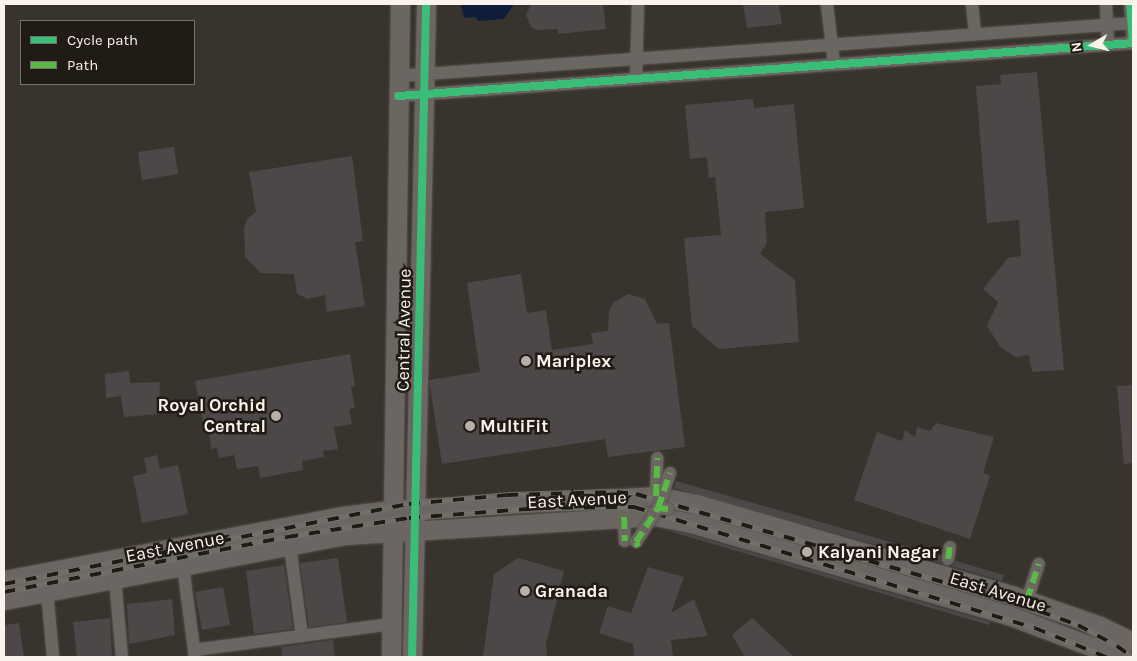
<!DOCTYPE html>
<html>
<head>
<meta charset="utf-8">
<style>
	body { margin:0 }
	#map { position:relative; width:1137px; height:661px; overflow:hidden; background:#39332d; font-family:Karla,sans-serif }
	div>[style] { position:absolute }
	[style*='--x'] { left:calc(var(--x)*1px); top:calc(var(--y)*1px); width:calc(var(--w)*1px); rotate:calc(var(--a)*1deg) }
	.water>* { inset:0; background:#101d3a }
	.building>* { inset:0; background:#4d4847 }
	.roads { filter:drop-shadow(0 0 1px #58524d) drop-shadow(0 0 1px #58524d) }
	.street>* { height:12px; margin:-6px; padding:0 6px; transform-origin:6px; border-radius:6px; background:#6b6662 }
	.secondary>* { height:19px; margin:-9.5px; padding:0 9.5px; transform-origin:9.5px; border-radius:9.5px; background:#6b6662 }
	.rail>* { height:5.5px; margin-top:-2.75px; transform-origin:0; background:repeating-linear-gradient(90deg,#211b16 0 11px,#726e69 0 22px); box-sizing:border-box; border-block:1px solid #726e69 }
	.bridges { filter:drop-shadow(0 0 1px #58524d) drop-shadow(0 0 1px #58524d) }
	.street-bridge>* { height:12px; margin:-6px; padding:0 6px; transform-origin:6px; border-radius:6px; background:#6b6662 }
	.quiet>* { height:6px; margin-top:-3px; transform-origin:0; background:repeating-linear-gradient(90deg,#58b947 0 12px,transparent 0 18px) }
	.cycleway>* { height:8px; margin:-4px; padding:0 4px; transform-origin:4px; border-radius:4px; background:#3abd76 }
	.dots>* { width:14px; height:14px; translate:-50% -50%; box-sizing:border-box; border:2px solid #211b16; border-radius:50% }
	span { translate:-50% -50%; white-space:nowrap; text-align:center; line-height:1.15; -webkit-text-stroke:5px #211b16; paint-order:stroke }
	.street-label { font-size:18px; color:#fbf3eb }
	.poi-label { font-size:18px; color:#fbf3eb; font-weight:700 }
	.left { translate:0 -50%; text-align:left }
	.right { translate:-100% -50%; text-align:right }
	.frame { position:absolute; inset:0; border:5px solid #fbf3eb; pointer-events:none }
	.legend { position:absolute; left:20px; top:20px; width:175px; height:65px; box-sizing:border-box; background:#211b16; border:1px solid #78716b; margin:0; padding:6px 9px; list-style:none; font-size:15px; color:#fbf3eb }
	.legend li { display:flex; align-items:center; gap:10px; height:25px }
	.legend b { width:25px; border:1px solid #78716b }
	.north { position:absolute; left:1067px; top:20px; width:50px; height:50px; -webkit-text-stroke:4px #211b16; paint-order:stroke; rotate:262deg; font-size:14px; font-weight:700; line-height:20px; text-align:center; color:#fbf3eb }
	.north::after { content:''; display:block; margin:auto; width:18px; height:22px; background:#fbf3eb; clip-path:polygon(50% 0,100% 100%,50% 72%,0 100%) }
</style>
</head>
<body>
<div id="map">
	<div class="water">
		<div style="clip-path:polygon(514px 4px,504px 19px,478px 21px,475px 17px,464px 18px,461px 5px)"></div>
	</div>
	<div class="building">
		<div style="clip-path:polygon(531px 4px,603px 4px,606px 29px,558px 34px,558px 29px,537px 30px,531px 27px,526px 15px)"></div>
		<div style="clip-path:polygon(743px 4px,779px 4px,782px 24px,747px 28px)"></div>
		<div style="clip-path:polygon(1037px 72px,1064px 370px,1032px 372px,1029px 355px,1016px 357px,1001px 348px,987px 326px,998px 302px,983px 289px,1008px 258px,1021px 256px,1019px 220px,987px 223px,976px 86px,1001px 84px,1000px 75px)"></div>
		<div style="clip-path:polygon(753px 99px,754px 108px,794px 104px,804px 208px,765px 212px,767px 243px,760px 254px,795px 280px,799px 342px,719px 349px,692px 326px,684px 238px,721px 235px,715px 177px,709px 178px,707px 157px,690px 159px,685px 105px)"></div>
		<div style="clip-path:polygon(174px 147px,178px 174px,142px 180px,138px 152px)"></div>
		<div style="clip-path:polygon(352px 156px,363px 241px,355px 242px,365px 306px,327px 312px,325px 295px,308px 299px,297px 294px,294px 274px,261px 273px,245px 257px,244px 229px,247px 219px,256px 212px,249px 172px)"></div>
		<div style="clip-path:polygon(521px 274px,527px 313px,546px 310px,552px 350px,593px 344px,591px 333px,608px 331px,609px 311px,613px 303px,628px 294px,645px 299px,657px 324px,669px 323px,685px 447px,608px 457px,605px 439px,442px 464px,429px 380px,480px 372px,467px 283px)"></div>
		<div style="clip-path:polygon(350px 354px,355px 386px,351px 387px,355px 408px,349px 409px,352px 424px,334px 427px,338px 449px,323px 451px,324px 457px,302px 461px,303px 470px,260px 478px,258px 466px,237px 469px,234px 455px,219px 458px,217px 448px,211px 449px,209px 433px,205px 434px,195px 381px)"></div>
		<div style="clip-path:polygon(129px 371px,130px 383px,160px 382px,159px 414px,124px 417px,121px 396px,106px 398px,105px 374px)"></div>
		<div style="clip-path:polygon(1133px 385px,1133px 463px,1124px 464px,1117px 386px)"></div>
		<div style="clip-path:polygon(936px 423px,994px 437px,983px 473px,990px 476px,970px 539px,854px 500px,877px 432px,902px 441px,905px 430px,915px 437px,917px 427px,930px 431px)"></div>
		<div style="clip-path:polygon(157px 455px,160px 469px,178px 465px,188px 514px,142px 523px,133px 476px,147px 473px,144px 458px)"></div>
		<div style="clip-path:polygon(676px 481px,940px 556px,941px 563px,674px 488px)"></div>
		<div style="clip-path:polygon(662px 529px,688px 534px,990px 622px,989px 625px)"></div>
		<div style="clip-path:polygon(338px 558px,347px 622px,309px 627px,300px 563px)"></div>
		<div style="clip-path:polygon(518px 558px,564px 571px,546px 644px,547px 657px,483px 657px,494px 574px)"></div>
		<div style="clip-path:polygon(956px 561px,1004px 575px,1002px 581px,952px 566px)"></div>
		<div style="clip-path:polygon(284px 565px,293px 629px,254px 634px,246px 571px)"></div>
		<div style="clip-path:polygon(648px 567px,684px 577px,671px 613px,694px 599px,708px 636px,671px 640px,673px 657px,634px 657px,633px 644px,599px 633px,608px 606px,631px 613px)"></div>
		<div style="clip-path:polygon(223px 587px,230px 625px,202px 630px,195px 592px)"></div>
		<div style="clip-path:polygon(172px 599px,175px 635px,129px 644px,127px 604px)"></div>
		<div style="clip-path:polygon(110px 618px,112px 657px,77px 657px,73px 622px)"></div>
		<div style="clip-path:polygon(752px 618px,794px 657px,745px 657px,732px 635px)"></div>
		<div style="clip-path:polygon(19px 623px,24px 657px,4px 657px,4px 625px)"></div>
		<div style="clip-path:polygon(333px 640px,335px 657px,282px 657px,281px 647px)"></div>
	</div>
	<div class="roads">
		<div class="street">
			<div style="--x:827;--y:4;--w:60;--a:83.3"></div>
			<div style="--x:972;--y:4;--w:30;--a:84"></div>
			<div style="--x:1106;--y:4;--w:41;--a:87.2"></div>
			<div style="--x:398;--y:76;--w:737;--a:-4.12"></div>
			<div style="--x:636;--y:79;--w:75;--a:-88.5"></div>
			<div style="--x:398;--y:96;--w:737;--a:-4.12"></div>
			<div style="--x:1133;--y:43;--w:39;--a:-94"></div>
			<div style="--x:656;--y:496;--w:38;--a:-88"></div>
			<div style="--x:624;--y:517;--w:24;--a:88"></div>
			<div style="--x:290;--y:546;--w:91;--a:82.4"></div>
			<div style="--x:948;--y:559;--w:12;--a:-81"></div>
			<div style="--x:183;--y:566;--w:92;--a:82.5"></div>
			<div style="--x:115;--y:579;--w:78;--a:84.9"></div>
			<div style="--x:47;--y:591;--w:66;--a:84.8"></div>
			<div style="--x:1027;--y:600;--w:38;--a:-72"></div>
			<div style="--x:194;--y:650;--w:199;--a:-7.5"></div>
		</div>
		<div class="secondary">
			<div style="--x:4;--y:580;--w:344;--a:-10.7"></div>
			<div style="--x:342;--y:516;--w:49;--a:-7"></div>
			<div style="--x:391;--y:510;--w:265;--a:-3"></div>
			<div style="--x:656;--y:496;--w:41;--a:11.3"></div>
			<div style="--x:696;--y:504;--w:331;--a:16.1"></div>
			<div style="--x:1014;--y:596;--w:91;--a:19.2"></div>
			<div style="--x:1100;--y:626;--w:37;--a:26"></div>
			<div style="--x:4;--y:600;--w:347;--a:-10.8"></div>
			<div style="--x:345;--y:535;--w:311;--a:-3.5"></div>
			<div style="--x:655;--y:516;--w:37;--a:11"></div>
			<div style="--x:691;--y:523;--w:330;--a:16.2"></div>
			<div style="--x:1008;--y:615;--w:120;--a:20.6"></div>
			<div style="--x:391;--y:657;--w:653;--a:-89.21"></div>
			<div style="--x:412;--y:657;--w:653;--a:-88.77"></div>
		</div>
	</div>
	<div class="rail">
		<div style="--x:4;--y:584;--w:413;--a:-11.2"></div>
		<div style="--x:409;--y:504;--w:98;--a:-5.2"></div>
		<div style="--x:507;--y:495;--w:110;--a:-1.6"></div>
		<div style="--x:617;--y:492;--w:19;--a:6"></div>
		<div style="--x:636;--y:494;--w:398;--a:16"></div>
		<div style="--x:1019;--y:604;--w:63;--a:19.6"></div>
		<div style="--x:1078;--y:625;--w:44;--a:28.3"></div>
		<div style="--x:1117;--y:646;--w:19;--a:36"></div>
		<div style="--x:4;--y:592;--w:288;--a:-11"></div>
		<div style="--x:287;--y:537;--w:123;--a:-8.9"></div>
		<div style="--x:409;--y:518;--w:131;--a:-4.4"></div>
		<div style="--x:540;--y:508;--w:94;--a:-0.6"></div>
		<div style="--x:634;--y:507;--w:419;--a:16.8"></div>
		<div style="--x:1035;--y:628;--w:77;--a:22.2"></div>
	</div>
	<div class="bridges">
		<div class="street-bridge">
			<div style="--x:658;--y:508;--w:37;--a:-71"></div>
			<div style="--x:636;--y:542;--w:40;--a:-57.1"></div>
			<div style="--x:658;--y:508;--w:10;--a:6"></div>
		</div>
	</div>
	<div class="quiet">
		<div style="--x:656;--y:496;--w:38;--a:-88"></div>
		<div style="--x:658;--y:508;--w:37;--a:-71"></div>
		<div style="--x:624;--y:517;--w:24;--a:88"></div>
		<div style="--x:638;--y:547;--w:5;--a:-112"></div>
		<div style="--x:636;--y:542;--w:40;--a:-57.1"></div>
		<div style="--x:658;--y:508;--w:10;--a:6"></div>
		<div style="--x:948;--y:559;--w:12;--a:-81"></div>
		<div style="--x:1027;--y:600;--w:38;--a:-72"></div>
	</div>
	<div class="cycleway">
		<div style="--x:398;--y:96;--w:737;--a:-4.12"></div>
		<div style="--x:1133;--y:43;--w:39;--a:-94"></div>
		<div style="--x:412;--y:657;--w:653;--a:-88.77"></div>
	</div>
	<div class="dots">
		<div style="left:526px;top:361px;background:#b7b0a8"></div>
		<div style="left:276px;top:416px;background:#b7b0a8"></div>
		<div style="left:470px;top:426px;background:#b7b0a8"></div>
		<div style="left:807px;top:552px;background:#b7b0a8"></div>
		<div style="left:525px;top:591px;background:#b7b0a8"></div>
	</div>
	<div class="street-label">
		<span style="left:404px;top:330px;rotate:-89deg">Central Avenue</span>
		<span style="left:577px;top:500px;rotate:-3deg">East Avenue</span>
		<span style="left:175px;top:547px;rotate:-11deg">East Avenue</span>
		<span style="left:998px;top:592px;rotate:17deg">East Avenue</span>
	</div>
	<div class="poi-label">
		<span class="left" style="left:536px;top:361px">Mariplex</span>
		<span class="right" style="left:266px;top:416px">Royal Orchid<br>Central</span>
		<span class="left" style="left:480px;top:426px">MultiFit</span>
		<span class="left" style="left:818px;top:552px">Kalyani Nagar</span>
		<span class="left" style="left:535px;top:591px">Granada</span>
	</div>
	<div class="frame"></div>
	<ul class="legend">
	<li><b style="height:6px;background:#3abd76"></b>Cycle path</li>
	<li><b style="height:6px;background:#58b947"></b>Path</li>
	</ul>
	<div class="north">N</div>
</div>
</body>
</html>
